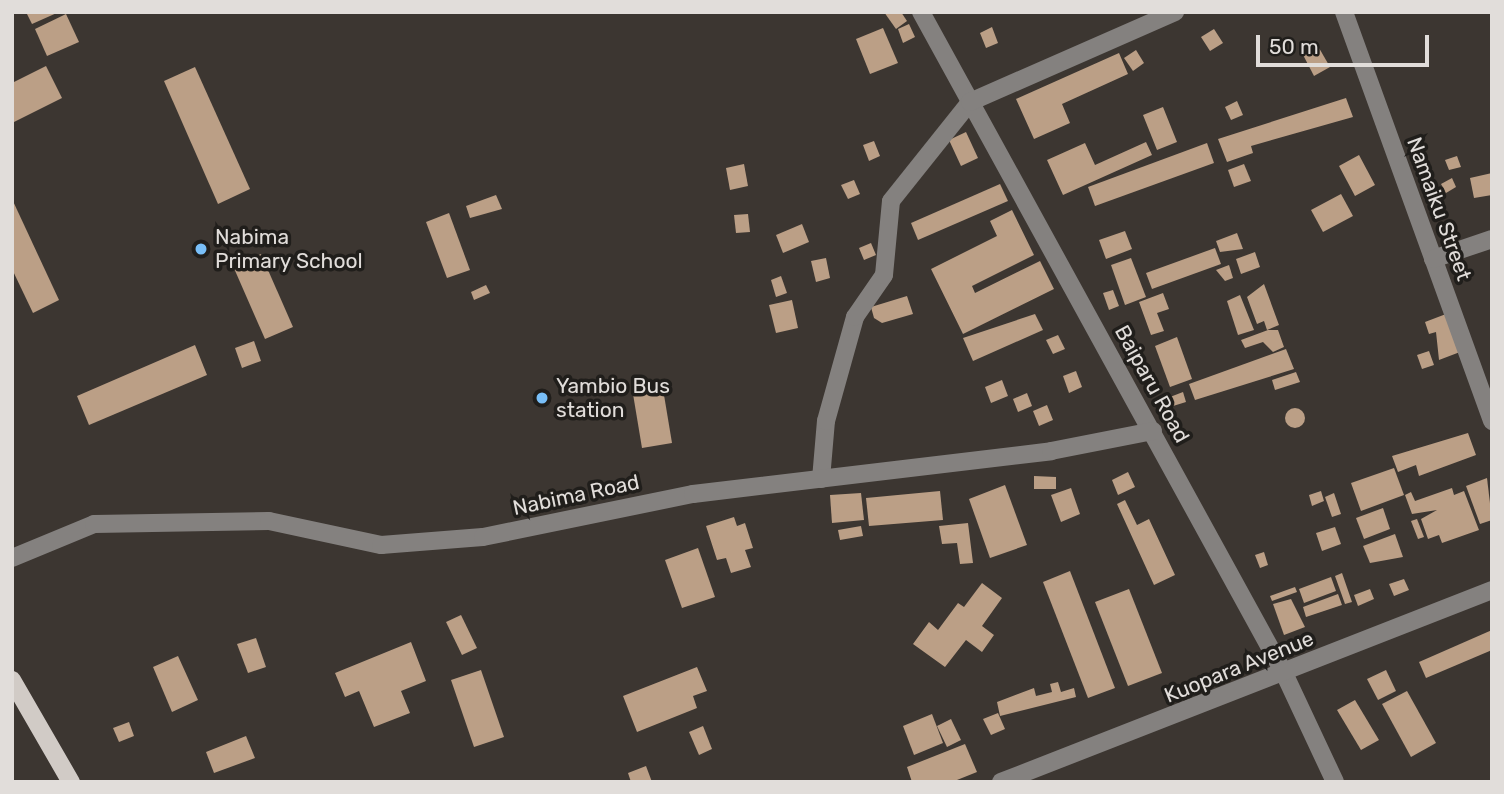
<!DOCTYPE html>
<html>
<head>
<meta charset="utf-8">
<style>
	body { margin:0 }
	#map { position:relative; width:1504px; height:794px; overflow:hidden; background:#3c3631; font-family:Rubik,sans-serif }
	div>[style] { position:absolute }
	[style*='--x'] { left:calc(var(--x)*1px); top:calc(var(--y)*1px); width:calc(var(--w)*1px); rotate:calc(var(--a)*1deg) }
	.building>* { inset:0; background:#bb9f86 }
	.round { border-radius:50% }
	.minor>* { height:18px; margin:-9px; padding:0 9px; transform-origin:9px; border-radius:9px; background:#84817f }
	.major>* { height:18px; margin:-9px; padding:0 9px; transform-origin:9px; border-radius:9px; background:#d1cbc6 }
	.dots>* { width:19px; height:19px; translate:-50% -50%; box-sizing:border-box; border:4px solid #201e1b; border-radius:50% }
	span { translate:-50% -50%; white-space:nowrap; text-align:center; line-height:1.15; -webkit-text-stroke:7px #201e1b; paint-order:stroke }
	.street-label { font-size:21px; color:#e1ddda }
	.poi-label { font-size:21px; color:#e1ddda }
	.left { translate:0 -50%; text-align:left }
	.frame { position:absolute; inset:0; border:14px solid #e1ddda; pointer-events:none }
	.scale { position:absolute; left:1256px; top:35px; width:173px; height:32px; box-sizing:border-box; border:4px solid #e1ddda; border-top:0; padding-left:9px; font-size:21px; line-height:24px; white-space:nowrap; color:#e1ddda; -webkit-text-stroke:5px #201e1b; paint-order:stroke }
</style>
</head>
<body>
<div id="map">
	<div class="building">
		<div style="clip-path:polygon(26px 12px,59px 12px,32px 24px)"></div>
		<div style="clip-path:polygon(884px 12px,901px 12px,907px 21px,896px 29px)"></div>
		<div style="clip-path:polygon(66px 14px,79px 42px,47px 56px,35px 29px)"></div>
		<div style="clip-path:polygon(909px 24px,915px 37px,903px 43px,898px 29px)"></div>
		<div style="clip-path:polygon(992px 27px,998px 43px,986px 48px,980px 33px)"></div>
		<div style="clip-path:polygon(883px 28px,898px 63px,870px 74px,856px 39px)"></div>
		<div style="clip-path:polygon(1214px 29px,1223px 43px,1210px 51px,1201px 37px)"></div>
		<div style="clip-path:polygon(1315px 41px,1330px 67px,1314px 76px,1300px 49px)"></div>
		<div style="clip-path:polygon(1136px 50px,1144px 63px,1133px 71px,1124px 58px)"></div>
		<div style="clip-path:polygon(1119px 53px,1128px 74px,1062px 104px,1070px 123px,1034px 139px,1016px 99px)"></div>
		<div style="clip-path:polygon(46px 66px,62px 98px,12px 123px,12px 83px)"></div>
		<div style="clip-path:polygon(195px 67px,250px 189px,218px 204px,164px 81px)"></div>
		<div style="clip-path:polygon(1346px 98px,1353px 117px,1251px 146px,1253px 153px,1227px 162px,1218px 139px)"></div>
		<div style="clip-path:polygon(1237px 101px,1243px 115px,1231px 120px,1225px 107px)"></div>
		<div style="clip-path:polygon(1163px 107px,1177px 142px,1157px 150px,1143px 115px)"></div>
		<div style="clip-path:polygon(966px 132px,978px 158px,961px 166px,949px 140px)"></div>
		<div style="clip-path:polygon(874px 141px,880px 156px,869px 161px,863px 145px)"></div>
		<div style="clip-path:polygon(1146px 142px,1152px 155px,1063px 195px,1047px 160px,1085px 143px,1095px 165px)"></div>
		<div style="clip-path:polygon(1207px 143px,1214px 163px,1095px 206px,1088px 187px)"></div>
		<div style="clip-path:polygon(1359px 155px,1375px 185px,1355px 196px,1339px 166px)"></div>
		<div style="clip-path:polygon(1457px 156px,1461px 167px,1449px 170px,1445px 160px)"></div>
		<div style="clip-path:polygon(744px 164px,748px 186px,730px 190px,726px 168px)"></div>
		<div style="clip-path:polygon(1244px 164px,1251px 181px,1234px 187px,1228px 170px)"></div>
		<div style="clip-path:polygon(1492px 173px,1492px 195px,1474px 198px,1470px 178px)"></div>
		<div style="clip-path:polygon(1452px 178px,1456px 187px,1446px 193px,1441px 184px)"></div>
		<div style="clip-path:polygon(854px 180px,860px 194px,848px 199px,841px 185px)"></div>
		<div style="clip-path:polygon(1000px 184px,1008px 201px,918px 240px,911px 223px)"></div>
		<div style="clip-path:polygon(1341px 194px,1353px 216px,1323px 232px,1311px 210px)"></div>
		<div style="clip-path:polygon(496px 195px,502px 209px,470px 218px,466px 206px)"></div>
		<div style="clip-path:polygon(12px 199px,59px 300px,33px 313px,12px 269px)"></div>
		<div style="clip-path:polygon(1012px 210px,1034px 255px,972px 286px,975px 293px,1040px 261px,1054px 289px,963px 334px,931px 269px,997px 236px,990px 221px)"></div>
		<div style="clip-path:polygon(449px 213px,470px 270px,447px 278px,426px 222px)"></div>
		<div style="clip-path:polygon(748px 214px,750px 232px,736px 233px,734px 215px)"></div>
		<div style="clip-path:polygon(802px 224px,809px 242px,783px 253px,776px 235px)"></div>
		<div style="clip-path:polygon(1125px 231px,1132px 249px,1106px 259px,1099px 240px)"></div>
		<div style="clip-path:polygon(1237px 233px,1243px 249px,1220px 252px,1216px 241px)"></div>
		<div style="clip-path:polygon(871px 243px,876px 255px,864px 260px,859px 248px)"></div>
		<div style="clip-path:polygon(1215px 248px,1221px 264px,1152px 289px,1146px 273px)"></div>
		<div style="clip-path:polygon(1255px 252px,1260px 267px,1241px 274px,1236px 259px)"></div>
		<div style="clip-path:polygon(261px 254px,293px 327px,265px 339px,233px 266px)"></div>
		<div style="clip-path:polygon(826px 258px,830px 278px,816px 282px,811px 261px)"></div>
		<div style="clip-path:polygon(1131px 258px,1146px 297px,1125px 305px,1111px 265px)"></div>
		<div style="clip-path:polygon(1229px 265px,1233px 278px,1225px 281px,1216px 270px)"></div>
		<div style="clip-path:polygon(781px 276px,787px 293px,776px 297px,771px 280px)"></div>
		<div style="clip-path:polygon(1264px 284px,1279px 325px,1267px 330px,1264px 321px,1257px 324px,1247px 297px)"></div>
		<div style="clip-path:polygon(486px 285px,490px 293px,474px 300px,471px 292px)"></div>
		<div style="clip-path:polygon(1113px 290px,1119px 306px,1109px 310px,1103px 293px)"></div>
		<div style="clip-path:polygon(1163px 293px,1169px 309px,1157px 313px,1164px 331px,1151px 335px,1139px 302px)"></div>
		<div style="clip-path:polygon(1240px 295px,1254px 330px,1238px 335px,1227px 301px)"></div>
		<div style="clip-path:polygon(907px 296px,913px 314px,882px 323px,874px 318px,871px 307px)"></div>
		<div style="clip-path:polygon(792px 300px,798px 328px,776px 333px,769px 305px)"></div>
		<div style="clip-path:polygon(1035px 314px,1043px 330px,973px 361px,963px 338px)"></div>
		<div style="clip-path:polygon(1446px 314px,1460px 352px,1439px 360px,1436px 332px,1429px 334px,1425px 322px)"></div>
		<div style="clip-path:polygon(1268px 330px,1278px 330px,1284px 347px,1273px 352px,1263px 342px,1245px 348px,1241px 340px)"></div>
		<div style="clip-path:polygon(1058px 335px,1065px 349px,1053px 354px,1046px 340px)"></div>
		<div style="clip-path:polygon(1177px 337px,1192px 379px,1170px 387px,1155px 346px)"></div>
		<div style="clip-path:polygon(254px 341px,261px 361px,242px 368px,235px 348px)"></div>
		<div style="clip-path:polygon(195px 345px,207px 375px,89px 425px,77px 396px)"></div>
		<div style="clip-path:polygon(1286px 349px,1294px 369px,1195px 400px,1189px 384px)"></div>
		<div style="clip-path:polygon(1429px 351px,1434px 365px,1422px 369px,1417px 355px)"></div>
		<div style="clip-path:polygon(1076px 371px,1082px 387px,1069px 393px,1063px 376px)"></div>
		<div style="clip-path:polygon(1296px 372px,1300px 382px,1275px 390px,1272px 380px)"></div>
		<div style="clip-path:polygon(1002px 380px,1008px 396px,991px 403px,985px 387px)"></div>
		<div style="clip-path:polygon(662px 383px,672px 443px,642px 448px,632px 388px)"></div>
		<div style="clip-path:polygon(1183px 392px,1186px 402px,1173px 406px,1170px 397px)"></div>
		<div style="clip-path:polygon(1027px 393px,1032px 406px,1018px 412px,1013px 399px)"></div>
		<div style="clip-path:polygon(1047px 405px,1053px 420px,1039px 426px,1033px 411px)"></div>
		<div class="round" style="left:1285px;top:408px;width:20px;height:20px"></div>
		<div style="clip-path:polygon(1468px 433px,1476px 455px,1419px 476px,1416px 465px,1398px 472px,1392px 456px)"></div>
		<div style="clip-path:polygon(1394px 468px,1404px 495px,1361px 511px,1351px 483px)"></div>
		<div style="clip-path:polygon(1128px 472px,1135px 487px,1118px 495px,1112px 480px)"></div>
		<div style="clip-path:polygon(1034px 476px,1056px 477px,1056px 489px,1034px 489px)"></div>
		<div style="clip-path:polygon(1487px 478px,1492px 520px,1480px 524px,1466px 486px)"></div>
		<div style="clip-path:polygon(1005px 485px,1027px 545px,990px 558px,969px 499px)"></div>
		<div style="clip-path:polygon(1071px 488px,1080px 514px,1061px 522px,1051px 495px)"></div>
		<div style="clip-path:polygon(1452px 488px,1454px 495px,1464px 491px,1479px 530px,1442px 543px,1439px 535px,1428px 539px,1421px 519px,1437px 510px,1412px 514px,1405px 495px,1411px 492px,1415px 501px)"></div>
		<div style="clip-path:polygon(940px 491px,943px 520px,869px 526px,866px 498px)"></div>
		<div style="clip-path:polygon(1321px 491px,1324px 501px,1312px 506px,1309px 495px)"></div>
		<div style="clip-path:polygon(861px 493px,864px 520px,832px 523px,830px 495px)"></div>
		<div style="clip-path:polygon(1334px 493px,1341px 514px,1332px 517px,1325px 497px)"></div>
		<div style="clip-path:polygon(1125px 500px,1137px 525px,1149px 519px,1175px 575px,1154px 585px,1117px 504px)"></div>
		<div style="clip-path:polygon(1383px 508px,1390px 529px,1364px 539px,1356px 518px)"></div>
		<div style="clip-path:polygon(734px 517px,737px 526px,745px 523px,753px 548px,745px 550px,751px 567px,731px 573px,726px 558px,717px 560px,706px 526px)"></div>
		<div style="clip-path:polygon(1417px 519px,1424px 537px,1418px 539px,1411px 521px)"></div>
		<div style="clip-path:polygon(968px 523px,973px 563px,960px 564px,957px 543px,942px 544px,939px 526px)"></div>
		<div style="clip-path:polygon(861px 526px,863px 536px,840px 540px,838px 530px)"></div>
		<div style="clip-path:polygon(1335px 527px,1341px 544px,1322px 551px,1316px 533px)"></div>
		<div style="clip-path:polygon(1395px 534px,1403px 557px,1370px 563px,1363px 546px)"></div>
		<div style="clip-path:polygon(698px 548px,715px 597px,682px 608px,665px 560px)"></div>
		<div style="clip-path:polygon(1264px 552px,1268px 565px,1260px 568px,1255px 555px)"></div>
		<div style="clip-path:polygon(1070px 571px,1115px 688px,1088px 698px,1043px 582px)"></div>
		<div style="clip-path:polygon(1342px 573px,1352px 602px,1345px 604px,1335px 576px)"></div>
		<div style="clip-path:polygon(1331px 577px,1336px 591px,1304px 603px,1299px 589px)"></div>
		<div style="clip-path:polygon(1404px 579px,1409px 590px,1394px 596px,1389px 584px)"></div>
		<div style="clip-path:polygon(982px 583px,1002px 598px,982px 626px,994px 635px,982px 652px,966px 640px,945px 667px,913px 644px,929px 622px,938px 630px,958px 603px,964px 607px)"></div>
		<div style="clip-path:polygon(1295px 587px,1297px 592px,1272px 601px,1270px 596px)"></div>
		<div style="clip-path:polygon(1129px 589px,1162px 673px,1128px 686px,1095px 602px)"></div>
		<div style="clip-path:polygon(1370px 589px,1374px 599px,1358px 606px,1354px 595px)"></div>
		<div style="clip-path:polygon(1338px 594px,1342px 605px,1306px 617px,1303px 607px)"></div>
		<div style="clip-path:polygon(1291px 599px,1305px 627px,1284px 635px,1273px 604px)"></div>
		<div style="clip-path:polygon(461px 615px,477px 648px,462px 655px,446px 622px)"></div>
		<div style="clip-path:polygon(1492px 630px,1492px 650px,1426px 678px,1419px 662px)"></div>
		<div style="clip-path:polygon(256px 638px,266px 667px,248px 673px,237px 644px)"></div>
		<div style="clip-path:polygon(411px 642px,426px 681px,401px 691px,410px 713px,374px 727px,359px 691px,345px 697px,335px 673px)"></div>
		<div style="clip-path:polygon(178px 656px,198px 700px,172px 712px,153px 667px)"></div>
		<div style="clip-path:polygon(697px 667px,707px 691px,693px 696px,697px 708px,637px 732px,623px 696px)"></div>
		<div style="clip-path:polygon(481px 670px,504px 737px,474px 747px,451px 680px)"></div>
		<div style="clip-path:polygon(1386px 670px,1396px 691px,1378px 700px,1367px 679px)"></div>
		<div style="clip-path:polygon(1058px 682px,1061px 692px,1074px 688px,1076px 697px,1000px 716px,997px 702px,1034px 688px,1036px 696px,1052px 692px,1050px 684px)"></div>
		<div style="clip-path:polygon(1407px 691px,1436px 743px,1411px 757px,1382px 704px)"></div>
		<div style="clip-path:polygon(1355px 700px,1379px 740px,1361px 750px,1337px 710px)"></div>
		<div style="clip-path:polygon(998px 713px,1005px 729px,991px 735px,983px 719px)"></div>
		<div style="clip-path:polygon(932px 714px,943px 743px,914px 755px,903px 726px)"></div>
		<div style="clip-path:polygon(951px 719px,961px 740px,947px 747px,937px 726px)"></div>
		<div style="clip-path:polygon(129px 722px,134px 736px,119px 742px,113px 728px)"></div>
		<div style="clip-path:polygon(703px 726px,712px 749px,699px 755px,689px 732px)"></div>
		<div style="clip-path:polygon(246px 736px,255px 758px,214px 773px,206px 752px)"></div>
		<div style="clip-path:polygon(965px 744px,977px 772px,952px 782px,912px 782px,907px 767px)"></div>
		<div style="clip-path:polygon(646px 766px,652px 782px,631px 782px,628px 773px)"></div>
	</div>
	<div class="minor">
		<div style="--x:921;--y:12;--w:754;--a:61.23"></div>
		<div style="--x:1284;--y:673;--w:120;--a:64.9"></div>
		<div style="--x:1344;--y:12;--w:435;--a:70.1"></div>
		<div style="--x:1433;--y:259;--w:62;--a:-18.7"></div>
		<div style="--x:821;--y:479;--w:58;--a:-85.1"></div>
		<div style="--x:826;--y:421;--w:108;--a:-74.4"></div>
		<div style="--x:855;--y:317;--w:51;--a:-55.4"></div>
		<div style="--x:884;--y:275;--w:74;--a:-84.6"></div>
		<div style="--x:891;--y:201;--w:127;--a:-51.4"></div>
		<div style="--x:970;--y:102;--w:224;--a:-23.7"></div>
		<div style="--x:12;--y:558;--w:89;--a:-22.5"></div>
		<div style="--x:94;--y:524;--w:175;--a:-1"></div>
		<div style="--x:269;--y:521;--w:115;--a:12.1"></div>
		<div style="--x:381;--y:545;--w:102;--a:-4.5"></div>
		<div style="--x:483;--y:537;--w:214;--a:-11.6"></div>
		<div style="--x:693;--y:494;--w:361;--a:-6.8"></div>
		<div style="--x:1051;--y:451;--w:104;--a:-11.1"></div>
		<div style="--x:1001;--y:782;--w:527;--a:-21.36"></div>
	</div>
	<div class="major">
		<div style="--x:12;--y:680;--w:118;--a:60"></div>
	</div>
	<div class="dots">
		<div style="left:201px;top:249px;background:#79bff8"></div>
		<div style="left:542px;top:398px;background:#79bff8"></div>
	</div>
	<div class="street-label">
		<span style="left:1439px;top:209px;rotate:70deg">Namaiku Street</span>
		<span style="left:1152px;top:384px;rotate:61deg">Baiparu Road</span>
		<span style="left:576px;top:495px;rotate:-12deg">Nabima Road</span>
		<span style="left:1239px;top:667px;rotate:-22deg">Kuopara Avenue</span>
	</div>
	<div class="poi-label">
		<span class="left" style="left:215px;top:249px">Nabima<br>Primary School</span>
		<span class="left" style="left:556px;top:398px">Yambio Bus<br>station</span>
	</div>
	<div class="frame"></div>
	<div class="scale">50 m</div>
</div>
</body>
</html>
